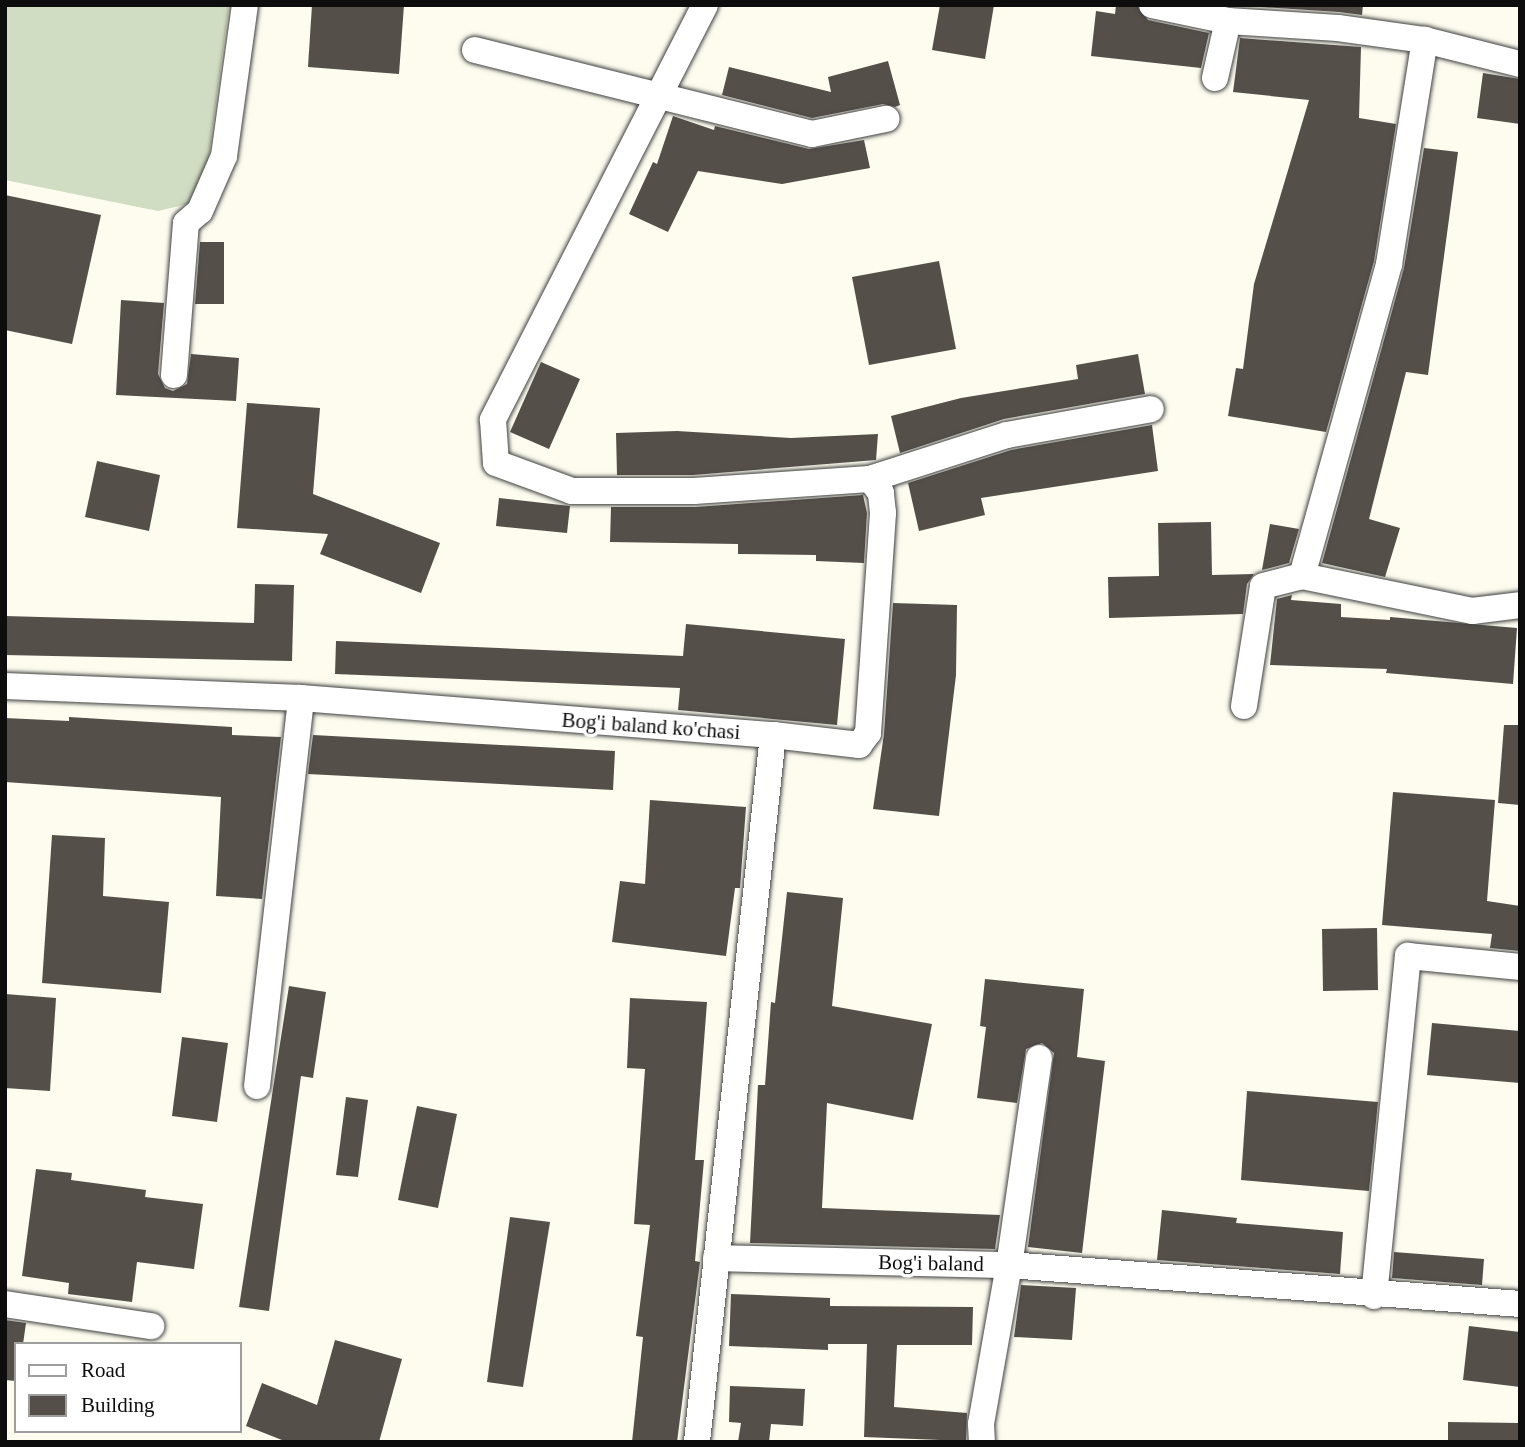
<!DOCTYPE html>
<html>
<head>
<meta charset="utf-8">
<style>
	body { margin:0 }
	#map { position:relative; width:1525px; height:1447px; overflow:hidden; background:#fdfcef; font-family:Georgia,serif }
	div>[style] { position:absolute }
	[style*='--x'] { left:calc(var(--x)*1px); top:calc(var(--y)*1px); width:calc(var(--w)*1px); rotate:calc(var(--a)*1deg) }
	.cemetery>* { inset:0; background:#d1ddc2 }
	.building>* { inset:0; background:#554f4a }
	.roads { filter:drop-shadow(0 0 2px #404040) drop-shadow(0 0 2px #404040) }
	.minor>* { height:26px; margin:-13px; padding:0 13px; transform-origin:13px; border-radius:13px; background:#fff }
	span { translate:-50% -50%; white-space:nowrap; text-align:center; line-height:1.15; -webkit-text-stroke:7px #fff; paint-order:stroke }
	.street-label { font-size:21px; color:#0d0d0d }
	.frame { position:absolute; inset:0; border:7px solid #0d0d0d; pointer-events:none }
	.legend { position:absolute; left:14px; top:1342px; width:228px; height:91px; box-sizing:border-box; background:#fff; border:2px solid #9e9e9e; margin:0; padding:9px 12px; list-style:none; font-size:21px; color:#0d0d0d }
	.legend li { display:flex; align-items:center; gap:14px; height:35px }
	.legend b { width:35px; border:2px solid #9e9e9e }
</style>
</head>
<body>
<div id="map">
	<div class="cemetery">
		<div style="clip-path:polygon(5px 5px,229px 5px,208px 161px,192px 203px,158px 211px,5px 180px)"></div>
	</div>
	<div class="building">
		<div style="clip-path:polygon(312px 5px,404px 5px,399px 74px,308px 67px)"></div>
		<div style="clip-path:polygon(940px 5px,994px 5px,985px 59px,932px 50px)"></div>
		<div style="clip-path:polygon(1116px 5px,1137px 5px,1148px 20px,1209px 33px,1201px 68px,1091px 56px,1096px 11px,1115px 14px)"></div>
		<div style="clip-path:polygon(1230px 5px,1363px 5px,1362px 15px,1339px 12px)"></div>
		<div style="clip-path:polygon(1240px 38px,1361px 47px,1359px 118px,1396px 124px,1374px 261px,1326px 432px,1228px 416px,1236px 368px,1243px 369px,1254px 284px,1309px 100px,1233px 92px)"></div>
		<div style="clip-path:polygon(888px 61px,900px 105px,895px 107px,883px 104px,812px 118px,722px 95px,729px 67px,831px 92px,828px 77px)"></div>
		<div style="clip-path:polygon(1483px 73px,1520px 79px,1520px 124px,1477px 118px)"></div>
		<div style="clip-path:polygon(673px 116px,714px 130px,715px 126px,809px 149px,864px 140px,870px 168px,782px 184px,698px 171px,668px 232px,629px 214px,653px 162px,657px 164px)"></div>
		<div style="clip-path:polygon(1424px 148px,1458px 152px,1428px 375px,1406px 372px,1369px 519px,1400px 528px,1385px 577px,1322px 563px,1404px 268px)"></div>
		<div style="clip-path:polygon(5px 195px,101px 215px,72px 344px,5px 330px)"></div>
		<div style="clip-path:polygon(200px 242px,224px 242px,224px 304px,195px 304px)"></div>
		<div style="clip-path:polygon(939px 261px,956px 349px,869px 365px,852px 277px)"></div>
		<div style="clip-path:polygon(121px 300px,164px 303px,158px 374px,165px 388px,173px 391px,187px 384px,191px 354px,239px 358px,236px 401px,116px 395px)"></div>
		<div style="clip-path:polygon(1138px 354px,1145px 394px,1004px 419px,900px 453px,891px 416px,961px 398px,1078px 379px,1076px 365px)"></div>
		<div style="clip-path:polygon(541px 362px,580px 379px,549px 449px,510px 432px)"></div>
		<div style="clip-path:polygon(247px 403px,320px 408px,313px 494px,440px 543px,421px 593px,320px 554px,328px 534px,237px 528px)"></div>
		<div style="clip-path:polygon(1152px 425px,1158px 471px,981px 498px,985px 515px,919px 531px,908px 483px,1011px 450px)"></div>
		<div style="clip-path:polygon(677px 431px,791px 438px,878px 434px,876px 460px,693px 475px,617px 475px,616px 433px)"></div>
		<div style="clip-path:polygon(97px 461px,160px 475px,149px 531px,85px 517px)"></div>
		<div style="clip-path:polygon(863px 495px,867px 513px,864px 563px,816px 561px,816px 555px,738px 554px,738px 544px,610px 542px,611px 507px,695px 507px)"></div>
		<div style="clip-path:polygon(499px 498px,570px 506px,567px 533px,496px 526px)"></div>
		<div style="clip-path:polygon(1211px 522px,1212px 575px,1254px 574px,1247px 584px,1243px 614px,1109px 618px,1108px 577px,1159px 576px,1158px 523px)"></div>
		<div style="clip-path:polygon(1270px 524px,1299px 529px,1289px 563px,1262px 570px)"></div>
		<div style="clip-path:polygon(255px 584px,294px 585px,292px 661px,5px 655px,5px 616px,254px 623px)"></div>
		<div style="clip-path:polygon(1292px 595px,1291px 600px,1341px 604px,1341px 617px,1390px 620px,1390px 617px,1517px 628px,1513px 684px,1386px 673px,1387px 669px,1270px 665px,1277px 599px)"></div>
		<div style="clip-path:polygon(893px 603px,957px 605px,956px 675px,939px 816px,873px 809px,884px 734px)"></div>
		<div style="clip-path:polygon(686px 624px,845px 639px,837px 725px,678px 710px,680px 688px,335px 674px,336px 641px,683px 656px)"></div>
		<div style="clip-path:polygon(69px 717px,232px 727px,232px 735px,281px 737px,262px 899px,216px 896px,221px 797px,5px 782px,5px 718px,69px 721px)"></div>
		<div style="clip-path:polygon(1504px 725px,1520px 725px,1520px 805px,1498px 803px)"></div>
		<div style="clip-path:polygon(313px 735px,615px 751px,613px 790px,308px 774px)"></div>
		<div style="clip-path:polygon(1393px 792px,1495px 800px,1487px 901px,1520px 906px,1520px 951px,1490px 948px,1492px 934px,1382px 925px)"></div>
		<div style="clip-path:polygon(650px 800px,746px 807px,740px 888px,735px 888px,726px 956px,612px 942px,620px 881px,645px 884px)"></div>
		<div style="clip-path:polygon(52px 835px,105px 838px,103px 896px,169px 902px,161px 993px,42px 983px)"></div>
		<div style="clip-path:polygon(787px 892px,843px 898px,832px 1006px,932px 1024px,913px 1120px,827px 1103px,822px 1208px,1000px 1215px,995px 1249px,750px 1243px,758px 1085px,765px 1085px,771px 1002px,775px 1003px)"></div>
		<div style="clip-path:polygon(1377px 928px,1378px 990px,1323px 991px,1322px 929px)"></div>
		<div style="clip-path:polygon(985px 979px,1084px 989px,1077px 1057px,1105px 1061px,1082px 1253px,1028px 1247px,1054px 1053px,1042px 1043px,1026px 1049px,1017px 1103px,977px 1098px,986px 1027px,980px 1026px)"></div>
		<div style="clip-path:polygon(289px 986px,326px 992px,313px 1078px,301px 1076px,269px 1311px,239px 1307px)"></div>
		<div style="clip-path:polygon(5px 994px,56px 998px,50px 1091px,5px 1088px)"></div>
		<div style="clip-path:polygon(630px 998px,707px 1002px,695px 1160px,704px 1160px,695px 1261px,700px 1262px,677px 1442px,632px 1442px,643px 1337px,636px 1336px,650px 1225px,634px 1224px,645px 1069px,627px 1068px)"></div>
		<div style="clip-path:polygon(1432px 1023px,1520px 1031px,1520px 1083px,1427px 1075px)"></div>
		<div style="clip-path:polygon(182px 1037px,228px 1043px,217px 1122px,172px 1116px)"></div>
		<div style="clip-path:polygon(1247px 1091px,1378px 1102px,1369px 1191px,1241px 1180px)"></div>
		<div style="clip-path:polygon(346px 1097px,368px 1100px,358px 1177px,336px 1175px)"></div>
		<div style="clip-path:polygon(417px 1106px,457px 1114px,438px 1208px,398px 1200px)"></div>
		<div style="clip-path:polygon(36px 1169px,72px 1173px,71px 1180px,146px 1190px,145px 1197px,203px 1204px,194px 1269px,137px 1262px,132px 1302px,68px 1294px,69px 1283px,22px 1276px)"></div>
		<div style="clip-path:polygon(1162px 1210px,1237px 1218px,1236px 1223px,1343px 1232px,1340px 1274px,1157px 1260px)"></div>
		<div style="clip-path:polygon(510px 1217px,550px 1222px,523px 1387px,487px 1382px)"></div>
		<div style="clip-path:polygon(1394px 1252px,1484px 1259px,1482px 1285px,1392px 1278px)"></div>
		<div style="clip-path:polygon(1021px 1285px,1076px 1288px,1072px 1340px,1014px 1337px)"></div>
		<div style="clip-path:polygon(731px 1294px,830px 1298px,830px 1306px,973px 1307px,972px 1345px,897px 1345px,894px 1407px,967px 1413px,966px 1441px,864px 1437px,867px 1344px,828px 1344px,828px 1350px,729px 1346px)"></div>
		<div style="clip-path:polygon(5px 1320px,26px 1323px,23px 1344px,16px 1344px,16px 1381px,5px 1380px)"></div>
		<div style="clip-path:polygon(1469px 1326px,1520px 1332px,1520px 1387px,1463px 1380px)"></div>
		<div style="clip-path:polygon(335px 1340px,402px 1359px,379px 1442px,287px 1442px,246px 1426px,262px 1383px,317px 1405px)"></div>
		<div style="clip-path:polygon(730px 1386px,805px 1389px,803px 1426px,771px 1424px,769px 1442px,738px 1442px,741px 1423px,729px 1422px)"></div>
		<div style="clip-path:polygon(1448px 1422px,1520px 1423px,1520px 1442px,1448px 1442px)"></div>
	</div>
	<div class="roads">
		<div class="minor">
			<div style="--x:705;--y:5;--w:466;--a:117.1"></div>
			<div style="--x:493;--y:420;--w:43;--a:86"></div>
			<div style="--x:496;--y:463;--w:81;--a:20.2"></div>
			<div style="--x:572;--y:491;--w:122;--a:0"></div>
			<div style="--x:694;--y:491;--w:176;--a:-3.9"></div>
			<div style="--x:870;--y:479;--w:144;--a:-17.8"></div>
			<div style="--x:1007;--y:435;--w:146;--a:-10.2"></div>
			<div style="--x:1152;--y:5;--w:78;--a:11.9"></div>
			<div style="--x:475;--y:50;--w:347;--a:14"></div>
			<div style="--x:812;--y:134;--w:76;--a:-11.5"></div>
			<div style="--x:1215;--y:78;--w:58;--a:-77.2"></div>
			<div style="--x:1228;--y:21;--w:110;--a:3.6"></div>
			<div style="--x:1338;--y:28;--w:88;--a:7.9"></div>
			<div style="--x:174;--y:375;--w:152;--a:-85.5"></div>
			<div style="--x:186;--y:223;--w:18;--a:-41"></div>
			<div style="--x:200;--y:211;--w:60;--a:-66.4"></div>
			<div style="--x:224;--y:156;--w:152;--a:-82.1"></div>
			<div style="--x:1302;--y:576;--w:324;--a:-74.4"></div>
			<div style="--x:1389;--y:264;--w:227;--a:-80.9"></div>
			<div style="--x:1425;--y:40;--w:98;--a:14.2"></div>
			<div style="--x:5;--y:686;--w:296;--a:2.3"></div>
			<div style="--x:301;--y:698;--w:473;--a:4.5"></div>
			<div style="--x:773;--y:735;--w:711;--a:96.14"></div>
			<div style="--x:1244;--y:706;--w:121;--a:-81"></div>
			<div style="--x:1263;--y:586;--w:40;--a:-14.4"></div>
			<div style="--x:1302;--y:576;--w:174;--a:11.6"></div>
			<div style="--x:1472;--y:611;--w:48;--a:-7.1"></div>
			<div style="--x:773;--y:735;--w:87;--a:6.6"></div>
			<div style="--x:859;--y:745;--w:15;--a:-53"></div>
			<div style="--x:868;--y:733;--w:221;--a:-86.1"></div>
			<div style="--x:883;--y:513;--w:20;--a:-96"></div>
			<div style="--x:881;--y:493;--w:18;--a:-128"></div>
			<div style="--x:1039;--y:1058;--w:209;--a:98.2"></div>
			<div style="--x:1009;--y:1265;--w:512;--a:4.36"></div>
			<div style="--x:257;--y:1086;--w:390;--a:-83.5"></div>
			<div style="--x:716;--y:1258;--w:293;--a:1.4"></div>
			<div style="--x:1009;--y:1265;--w:161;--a:100"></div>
			<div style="--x:981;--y:1424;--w:18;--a:87"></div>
			<div style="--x:1374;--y:1296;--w:342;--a:-84.3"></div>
			<div style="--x:1408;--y:956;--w:113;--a:5.6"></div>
			<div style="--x:5;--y:1304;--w:148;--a:8.6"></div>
		</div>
	</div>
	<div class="street-label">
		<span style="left:651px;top:726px;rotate:4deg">Bog'i baland ko'chasi</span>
		<span style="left:931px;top:1263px;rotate:1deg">Bog'i baland</span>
	</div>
	<div class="frame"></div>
	<ul class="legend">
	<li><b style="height:9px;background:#fff"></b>Road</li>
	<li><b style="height:19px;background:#554f4a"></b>Building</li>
	</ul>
</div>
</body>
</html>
